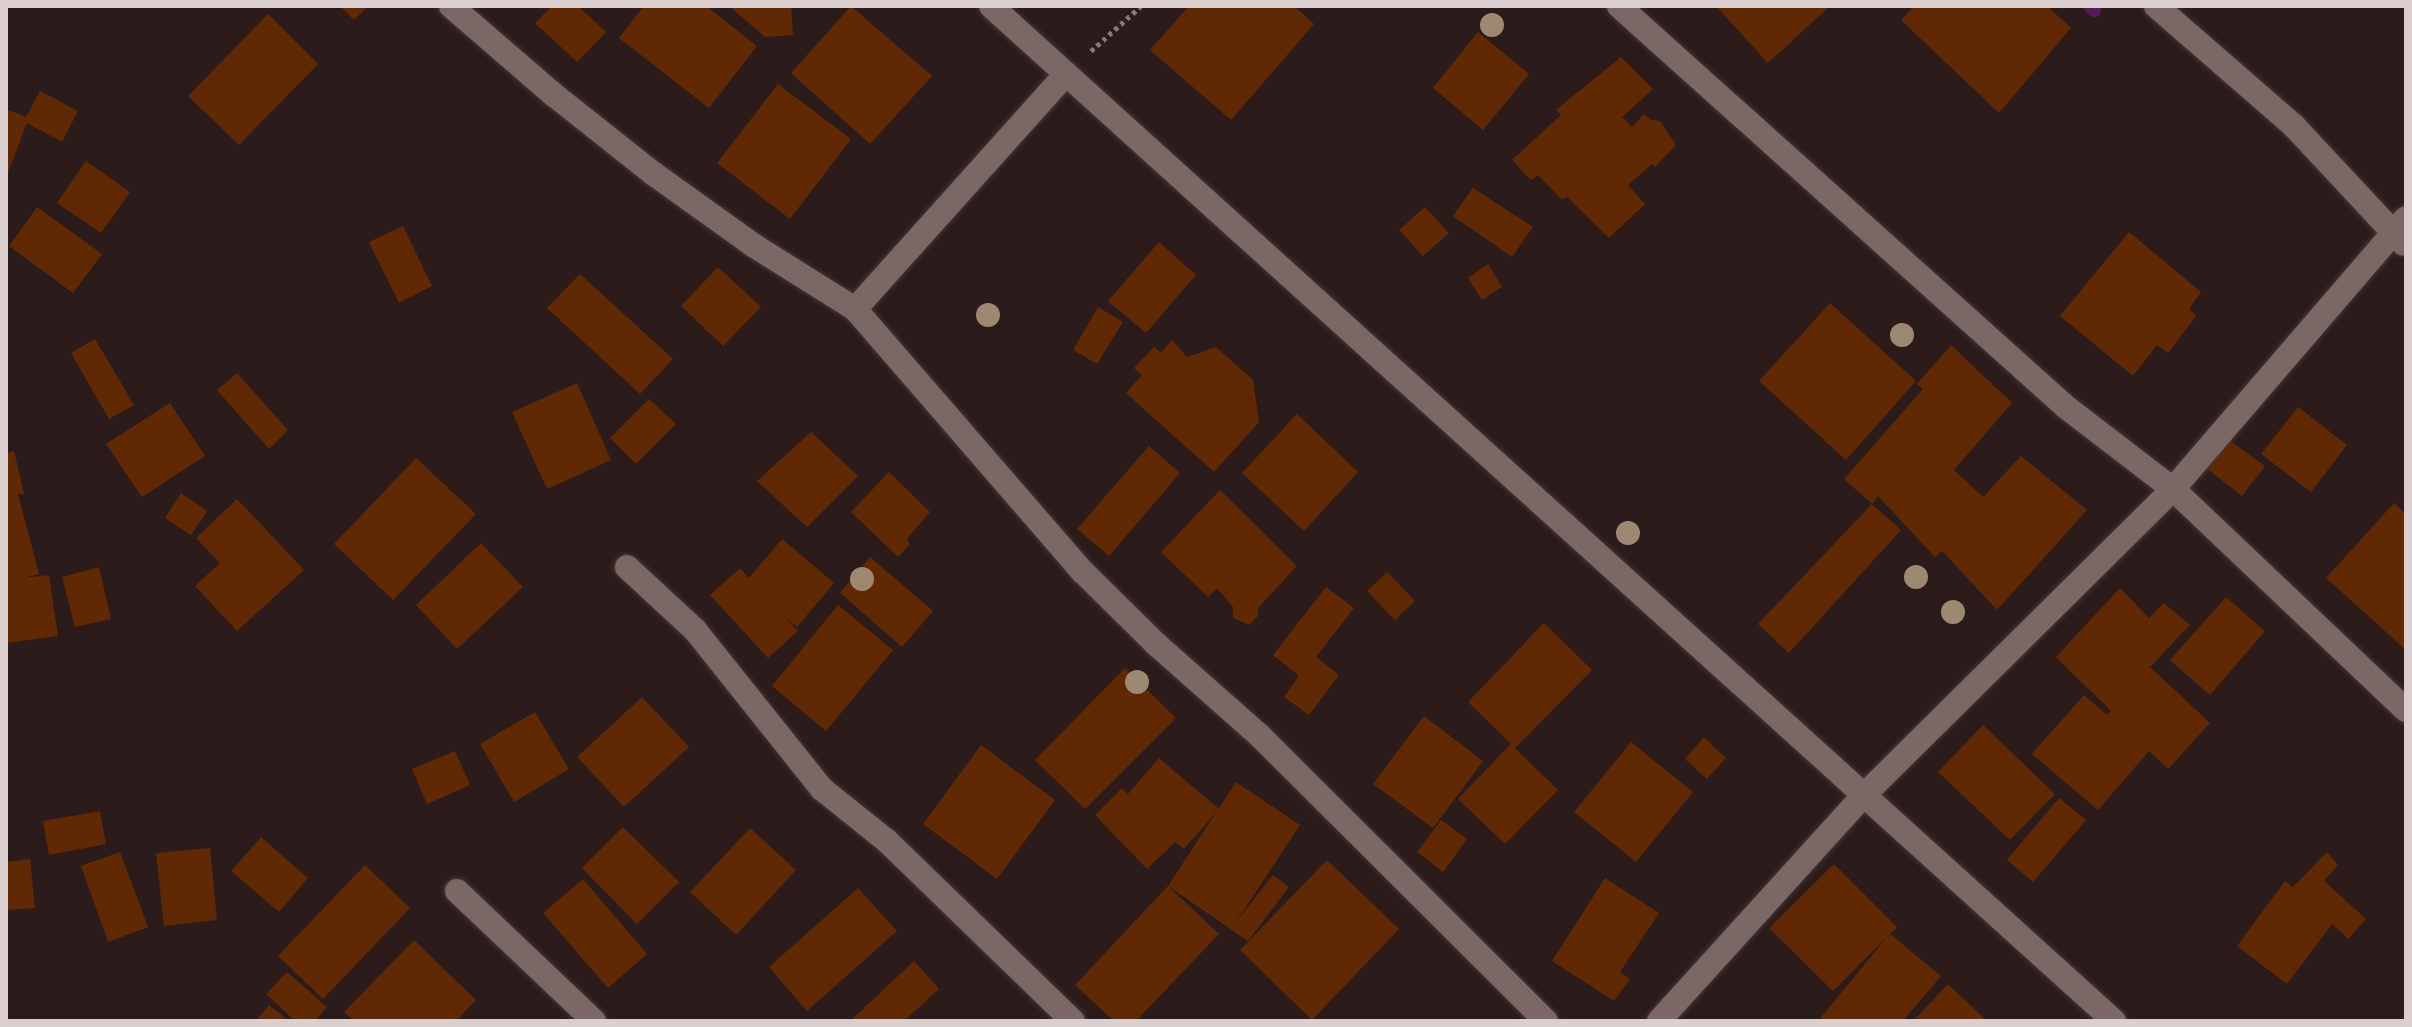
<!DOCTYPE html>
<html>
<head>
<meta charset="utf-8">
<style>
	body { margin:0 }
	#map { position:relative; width:2412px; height:1027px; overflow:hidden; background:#2b1c1b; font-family:"PT Sans",sans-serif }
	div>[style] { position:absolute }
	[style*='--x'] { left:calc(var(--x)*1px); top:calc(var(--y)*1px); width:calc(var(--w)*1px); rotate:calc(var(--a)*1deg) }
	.stream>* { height:14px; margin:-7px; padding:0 7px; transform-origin:7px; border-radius:7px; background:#541b56 }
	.building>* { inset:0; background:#602903 }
	.path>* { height:5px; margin-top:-2.5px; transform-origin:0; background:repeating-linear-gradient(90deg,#867978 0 4px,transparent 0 8px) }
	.roads { filter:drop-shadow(0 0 2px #433636) drop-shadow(0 0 2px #433636) }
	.minor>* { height:24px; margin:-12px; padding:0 12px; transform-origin:12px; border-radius:12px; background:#7a6766 }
	.trees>* { width:24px; height:24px; margin:-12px; border-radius:50%; background:#9d8872 }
	span { translate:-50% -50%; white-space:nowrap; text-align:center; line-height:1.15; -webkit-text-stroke:7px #2b1c1b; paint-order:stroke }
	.frame { position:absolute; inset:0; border:8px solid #dacfce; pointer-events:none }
</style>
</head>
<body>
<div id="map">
	<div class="stream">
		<div style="--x:2090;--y:6;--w:6;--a:45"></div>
	</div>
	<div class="building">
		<div style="clip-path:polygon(340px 6px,368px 6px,354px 20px)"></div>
		<div style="clip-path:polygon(552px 6px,578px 6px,606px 32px,577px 62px,535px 23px)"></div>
		<div style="clip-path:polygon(644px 6px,706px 6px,757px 46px,709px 108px,619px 38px)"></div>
		<div style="clip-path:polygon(729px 6px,791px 6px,793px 35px,765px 37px)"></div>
		<div style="clip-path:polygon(851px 6px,932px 76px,870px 144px,791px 73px)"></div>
		<div style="clip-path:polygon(1189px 6px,1294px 6px,1314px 24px,1231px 120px,1150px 50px)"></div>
		<div style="clip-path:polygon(1716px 6px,1830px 6px,1768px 63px)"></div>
		<div style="clip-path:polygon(1914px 6px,2047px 6px,2071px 28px,1999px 113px,1901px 20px)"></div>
		<div style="clip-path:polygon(268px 14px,318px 64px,239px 145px,188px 96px)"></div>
		<div style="clip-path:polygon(1478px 32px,1529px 74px,1483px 130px,1433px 88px)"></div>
		<div style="clip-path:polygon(1621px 57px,1653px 89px,1622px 117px,1632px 127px,1644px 114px,1651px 120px,1660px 121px,1676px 145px,1655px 167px,1652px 164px,1628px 185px,1645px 204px,1609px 238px,1567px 197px,1562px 200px,1538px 175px,1531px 180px,1512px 160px,1561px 115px,1556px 110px)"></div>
		<div style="clip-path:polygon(778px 84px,851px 139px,790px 219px,717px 163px)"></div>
		<div style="clip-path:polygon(40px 91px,78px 111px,62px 142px,27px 123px,6px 178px,6px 109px,26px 117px)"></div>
		<div style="clip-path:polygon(86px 161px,130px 192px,101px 233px,57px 203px)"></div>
		<div style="clip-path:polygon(1473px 188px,1533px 227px,1512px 257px,1453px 216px)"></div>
		<div style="clip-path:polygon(37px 207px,102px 254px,73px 293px,9px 246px)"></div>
		<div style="clip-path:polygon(1425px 207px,1449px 233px,1423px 256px,1399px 230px)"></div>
		<div style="clip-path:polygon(403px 226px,432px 286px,399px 303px,369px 242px)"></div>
		<div style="clip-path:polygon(2129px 232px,2201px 292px,2189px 309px,2196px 316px,2168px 353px,2157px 345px,2133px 376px,2060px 316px)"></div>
		<div style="clip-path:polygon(1159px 242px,1196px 275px,1146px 333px,1108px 301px)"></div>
		<div style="clip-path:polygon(1488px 264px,1502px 287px,1482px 300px,1468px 278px)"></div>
		<div style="clip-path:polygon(718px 267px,761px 307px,723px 346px,681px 306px)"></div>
		<div style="clip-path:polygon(580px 274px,673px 359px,640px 394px,547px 308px)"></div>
		<div style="clip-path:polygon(1830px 303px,1916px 381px,1846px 460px,1759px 381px)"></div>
		<div style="clip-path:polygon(1098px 307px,1123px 322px,1097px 364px,1073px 350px)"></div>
		<div style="clip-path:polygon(95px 339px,134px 405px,109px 419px,71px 353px)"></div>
		<div style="clip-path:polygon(1172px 340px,1187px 357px,1216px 347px,1253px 380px,1259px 422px,1214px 472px,1126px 393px,1142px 375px,1134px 368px,1154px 347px,1161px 353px)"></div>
		<div style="clip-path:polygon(1951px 345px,2012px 403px,1954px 470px,1983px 497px,2021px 456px,2087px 510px,1997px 610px,1942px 551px,1935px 557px,1878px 496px,1872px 504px,1844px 479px,1923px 389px,1917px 384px)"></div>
		<div style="clip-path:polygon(237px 373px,288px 430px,269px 449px,217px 390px)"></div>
		<div style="clip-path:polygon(577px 383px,611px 460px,547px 489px,512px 412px)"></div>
		<div style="clip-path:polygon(649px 399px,676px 424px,636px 464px,610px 438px)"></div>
		<div style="clip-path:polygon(170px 403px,205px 456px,142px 497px,106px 444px)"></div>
		<div style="clip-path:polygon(2298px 407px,2347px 445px,2311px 492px,2261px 454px)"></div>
		<div style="clip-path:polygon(1297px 414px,1358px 472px,1304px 531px,1242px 473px)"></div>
		<div style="clip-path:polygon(811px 432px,858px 476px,807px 527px,757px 481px)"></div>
		<div style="clip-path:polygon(2228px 439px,2265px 466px,2242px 496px,2206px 468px)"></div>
		<div style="clip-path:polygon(1149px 446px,1180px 473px,1109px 556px,1077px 529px)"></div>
		<div style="clip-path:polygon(14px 451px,24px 494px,18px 494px,39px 574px,23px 578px,49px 575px,58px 636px,6px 643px,6px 453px)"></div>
		<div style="clip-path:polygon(416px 458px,476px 514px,393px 600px,334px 544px)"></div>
		<div style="clip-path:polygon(889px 472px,930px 512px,907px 539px,910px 544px,898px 557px,851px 512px)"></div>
		<div style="clip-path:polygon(1220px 490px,1297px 566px,1258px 608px,1258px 616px,1249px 625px,1233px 618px,1233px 607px,1217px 588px,1208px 597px,1161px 552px)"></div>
		<div style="clip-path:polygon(181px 493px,207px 511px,191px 535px,165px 518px)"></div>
		<div style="clip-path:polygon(237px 499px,304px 570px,237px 631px,195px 586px,220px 563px,196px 538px)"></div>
		<div style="clip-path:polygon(2394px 503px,2406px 514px,2406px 650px,2326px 578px)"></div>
		<div style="clip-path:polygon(1872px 504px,1901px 530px,1789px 653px,1758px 624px)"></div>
		<div style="clip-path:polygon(782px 539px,834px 583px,797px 627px,783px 615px,798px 631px,768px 658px,710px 595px,740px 568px,749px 578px)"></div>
		<div style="clip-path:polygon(481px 543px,523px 587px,457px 649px,416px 605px)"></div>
		<div style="clip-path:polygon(870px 557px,933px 611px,902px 647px,840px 593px)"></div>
		<div style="clip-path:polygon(99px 567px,111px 619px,75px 627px,62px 577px)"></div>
		<div style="clip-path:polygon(1387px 572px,1415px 601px,1395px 620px,1367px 591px)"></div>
		<div style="clip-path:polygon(1326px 587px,1354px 608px,1316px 657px,1339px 675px,1309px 715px,1284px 697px,1299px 676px,1273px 655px)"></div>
		<div style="clip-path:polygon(2120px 588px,2149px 618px,2164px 603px,2190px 625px,2150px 667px,2210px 723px,2168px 769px,2149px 751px,2098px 810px,2032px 754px,2084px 695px,2107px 715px,2111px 711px,2056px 657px)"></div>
		<div style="clip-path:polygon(2226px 597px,2265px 631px,2210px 695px,2170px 660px)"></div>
		<div style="clip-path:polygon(838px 605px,893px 650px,826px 731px,772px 686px)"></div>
		<div style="clip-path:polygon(1544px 623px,1592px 670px,1515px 748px,1558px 790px,1505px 844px,1458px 799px,1511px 744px,1468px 702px)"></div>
		<div style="clip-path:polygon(1125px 668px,1176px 718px,1085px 809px,1035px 760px)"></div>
		<div style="clip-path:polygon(642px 697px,689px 747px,624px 807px,577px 757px)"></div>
		<div style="clip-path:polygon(535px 712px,569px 769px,514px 802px,480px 744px)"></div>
		<div style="clip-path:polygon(1424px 716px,1483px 761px,1433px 828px,1373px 784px)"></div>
		<div style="clip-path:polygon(1983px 725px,2055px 794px,2010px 840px,1938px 772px)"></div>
		<div style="clip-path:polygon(1704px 737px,1726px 758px,1707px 779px,1685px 759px)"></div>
		<div style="clip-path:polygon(1631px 742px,1693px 792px,1636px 862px,1574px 812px)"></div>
		<div style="clip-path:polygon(981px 745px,1055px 800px,997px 879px,923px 824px)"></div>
		<div style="clip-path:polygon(455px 751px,470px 785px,427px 804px,412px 769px)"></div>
		<div style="clip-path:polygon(1159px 758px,1219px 809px,1184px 849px,1175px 842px,1147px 869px,1095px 815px,1122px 788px,1128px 794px)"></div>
		<div style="clip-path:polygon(1236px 782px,1300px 825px,1236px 922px,1273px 875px,1289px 887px,1248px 941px,1168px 886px,1219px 934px,1136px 1021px,1114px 1021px,1075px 985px,1168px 886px)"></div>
		<div style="clip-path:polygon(2059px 798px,2086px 820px,2033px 882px,2007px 860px)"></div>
		<div style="clip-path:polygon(100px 811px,106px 844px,49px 855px,43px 821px)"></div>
		<div style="clip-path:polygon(1441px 820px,1467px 839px,1443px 872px,1417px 852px)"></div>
		<div style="clip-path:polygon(623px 827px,679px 882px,637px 924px,582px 868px)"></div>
		<div style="clip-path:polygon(750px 828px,796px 870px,736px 935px,690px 892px)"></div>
		<div style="clip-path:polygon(261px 837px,308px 878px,279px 912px,231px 871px)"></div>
		<div style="clip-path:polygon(210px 848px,217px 920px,164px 926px,156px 853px)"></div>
		<div style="clip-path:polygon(120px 852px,148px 927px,108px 942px,81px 866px)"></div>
		<div style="clip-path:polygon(2327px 852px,2338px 865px,2324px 881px,2366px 919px,2348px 939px,2332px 924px,2287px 984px,2237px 946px,2285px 881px,2293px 887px)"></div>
		<div style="clip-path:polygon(30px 859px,35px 908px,6px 910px,6px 862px)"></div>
		<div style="clip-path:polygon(1327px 860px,1399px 929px,1312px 1020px,1240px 950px)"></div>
		<div style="clip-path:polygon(1834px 864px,1897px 927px,1890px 934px,1941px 976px,1903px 1021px,1818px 1021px,1887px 937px,1833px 991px,1769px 928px)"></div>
		<div style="clip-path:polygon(365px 865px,410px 908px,323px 999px,278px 956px)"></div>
		<div style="clip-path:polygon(1605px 878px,1659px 913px,1620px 972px,1630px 979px,1614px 1001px,1552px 961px)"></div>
		<div style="clip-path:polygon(583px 879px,647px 954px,608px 988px,543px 913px)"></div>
		<div style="clip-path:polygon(858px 888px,897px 931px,807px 1011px,769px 967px)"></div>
		<div style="clip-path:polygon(414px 940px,476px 1000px,456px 1021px,354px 1021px,344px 1012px)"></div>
		<div style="clip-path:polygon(914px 961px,939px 989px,904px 1021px,850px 1021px)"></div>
		<div style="clip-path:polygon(287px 972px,327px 1007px,315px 1021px,295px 1021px,266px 994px)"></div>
		<div style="clip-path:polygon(1948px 984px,1987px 1021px,1913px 1021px)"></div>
		<div style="clip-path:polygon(269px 1005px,289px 1021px,256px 1021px)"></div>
	</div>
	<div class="path">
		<div style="--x:1091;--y:51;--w:67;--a:-42"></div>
	</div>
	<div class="roads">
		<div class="minor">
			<div style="--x:451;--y:6;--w:135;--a:40.8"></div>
			<div style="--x:553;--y:94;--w:129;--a:38.4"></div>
			<div style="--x:654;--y:174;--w:122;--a:35.6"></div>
			<div style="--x:753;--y:245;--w:120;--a:32.1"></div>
			<div style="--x:991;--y:6;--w:1514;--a:42.11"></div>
			<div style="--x:1619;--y:6;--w:601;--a:41.9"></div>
			<div style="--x:2066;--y:407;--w:135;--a:37.5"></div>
			<div style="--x:2173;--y:489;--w:321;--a:43.5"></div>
			<div style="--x:2156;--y:6;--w:183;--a:41"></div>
			<div style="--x:2294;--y:126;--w:161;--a:47"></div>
			<div style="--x:1066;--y:74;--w:316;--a:131.9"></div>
			<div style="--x:855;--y:309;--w:348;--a:49.1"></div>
			<div style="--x:1083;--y:572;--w:103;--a:44.6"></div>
			<div style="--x:1156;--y:644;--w:139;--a:41.5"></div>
			<div style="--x:1260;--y:736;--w:404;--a:44.9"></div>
			<div style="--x:627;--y:567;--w:93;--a:42.8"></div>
			<div style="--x:695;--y:630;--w:203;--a:51.4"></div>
			<div style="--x:822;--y:789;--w:83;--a:38.7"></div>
			<div style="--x:887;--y:841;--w:259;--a:44.1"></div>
			<div style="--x:457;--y:891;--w:189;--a:43.5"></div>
			<div style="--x:1659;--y:1021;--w:305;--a:-47.8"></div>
			<div style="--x:1864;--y:795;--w:435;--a:-44.7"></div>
			<div style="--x:2173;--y:489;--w:357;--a:-49.3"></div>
		</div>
	</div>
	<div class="trees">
		<div style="left:1492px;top:25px"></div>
		<div style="left:988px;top:315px"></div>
		<div style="left:1902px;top:335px"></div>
		<div style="left:1628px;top:533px"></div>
		<div style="left:1916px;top:577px"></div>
		<div style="left:862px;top:579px"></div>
		<div style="left:1953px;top:612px"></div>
		<div style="left:1137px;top:682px"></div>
	</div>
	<div class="frame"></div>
</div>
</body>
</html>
